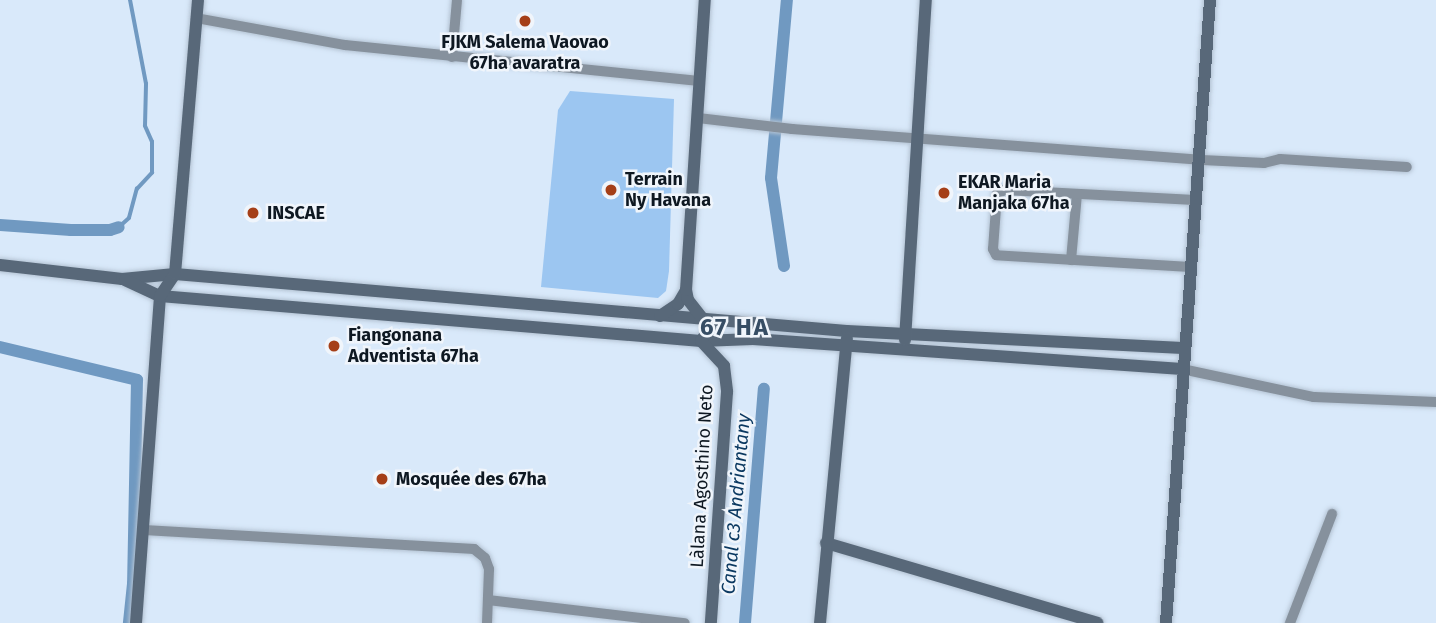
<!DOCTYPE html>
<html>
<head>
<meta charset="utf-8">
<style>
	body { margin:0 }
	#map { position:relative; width:1436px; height:623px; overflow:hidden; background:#d9e9fa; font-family:"Fira Sans",sans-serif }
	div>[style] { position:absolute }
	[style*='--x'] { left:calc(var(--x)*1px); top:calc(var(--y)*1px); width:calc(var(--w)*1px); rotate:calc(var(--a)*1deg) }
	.green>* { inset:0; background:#9cc6f1 }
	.stream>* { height:3.5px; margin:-1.75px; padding:0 1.75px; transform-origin:1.75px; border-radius:1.75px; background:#7099c1 }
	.canal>* { height:12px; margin:-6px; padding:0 6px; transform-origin:6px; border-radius:6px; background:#7099c1 }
	.roads { filter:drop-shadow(0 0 2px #b4c3d3) drop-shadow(0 0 2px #b4c3d3) }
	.street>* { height:10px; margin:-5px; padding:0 5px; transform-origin:5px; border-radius:5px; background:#86919d }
	.secondary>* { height:12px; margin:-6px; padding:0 6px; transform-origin:6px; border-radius:6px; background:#586879 }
	.dots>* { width:19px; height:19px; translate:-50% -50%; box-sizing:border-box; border:4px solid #f0f5fb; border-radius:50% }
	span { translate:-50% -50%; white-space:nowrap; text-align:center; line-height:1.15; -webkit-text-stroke:5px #f0f5fb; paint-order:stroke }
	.poi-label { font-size:18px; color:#0e1822; font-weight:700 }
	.left { translate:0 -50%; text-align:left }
	.street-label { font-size:18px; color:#0e1822 }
	.water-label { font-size:19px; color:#0b3961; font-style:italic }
	.district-label { font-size:24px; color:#364d64; font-weight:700; letter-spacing:2px }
</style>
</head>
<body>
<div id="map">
	<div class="green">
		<div style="clip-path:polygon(570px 91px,674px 99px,669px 271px,666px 291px,658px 298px,541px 287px,558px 110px)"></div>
	</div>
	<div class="stream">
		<div style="--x:119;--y:227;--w:13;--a:-42"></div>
		<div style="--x:129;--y:218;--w:30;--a:-75"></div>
		<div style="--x:137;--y:189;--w:22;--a:-47"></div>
		<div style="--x:152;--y:173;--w:31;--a:-90"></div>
		<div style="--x:152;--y:142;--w:17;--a:-114"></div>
		<div style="--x:145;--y:126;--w:42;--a:-88.6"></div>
		<div style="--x:146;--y:84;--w:86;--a:-100.8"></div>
	</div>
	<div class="canal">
		<div style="--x:0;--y:225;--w:71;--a:4"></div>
		<div style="--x:71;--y:230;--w:39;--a:0"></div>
		<div style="--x:110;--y:230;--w:9;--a:-18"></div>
		<div style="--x:784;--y:266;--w:89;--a:-98.4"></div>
		<div style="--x:771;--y:178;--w:179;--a:-84.9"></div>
		<div style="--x:0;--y:347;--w:141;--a:13.5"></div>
		<div style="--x:137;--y:380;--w:204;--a:91.1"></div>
		<div style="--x:133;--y:584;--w:39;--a:96"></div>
		<div style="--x:745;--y:623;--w:235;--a:-85.4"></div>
	</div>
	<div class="roads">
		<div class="street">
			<div style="--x:196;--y:18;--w:151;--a:10.3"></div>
			<div style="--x:345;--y:45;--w:356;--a:5.8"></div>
			<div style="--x:452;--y:57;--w:57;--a:-85"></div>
			<div style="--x:698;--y:118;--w:95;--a:6.7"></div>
			<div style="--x:792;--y:129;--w:409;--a:4.3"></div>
			<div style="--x:1200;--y:160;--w:64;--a:2.7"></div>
			<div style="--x:1264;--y:163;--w:16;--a:-14"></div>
			<div style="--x:1280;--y:159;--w:127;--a:3.6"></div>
			<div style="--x:1071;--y:260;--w:66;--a:-84.8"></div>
			<div style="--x:1190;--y:267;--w:194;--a:-176.5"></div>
			<div style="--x:996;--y:255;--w:7;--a:-117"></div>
			<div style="--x:993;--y:249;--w:55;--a:-85.8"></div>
			<div style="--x:997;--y:194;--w:9;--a:-27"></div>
			<div style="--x:1005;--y:190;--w:190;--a:3"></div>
			<div style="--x:1182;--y:369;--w:135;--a:12"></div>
			<div style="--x:1314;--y:397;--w:122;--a:2.3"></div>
			<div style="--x:144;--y:530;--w:331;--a:3.3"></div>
			<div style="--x:474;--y:549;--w:14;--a:39"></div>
			<div style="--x:485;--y:558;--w:12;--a:70"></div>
			<div style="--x:489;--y:569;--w:54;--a:92.1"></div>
			<div style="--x:488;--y:600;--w:198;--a:6.7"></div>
			<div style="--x:1290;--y:623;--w:117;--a:-68.9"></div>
		</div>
		<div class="secondary">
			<div style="--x:0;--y:265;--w:123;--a:6.5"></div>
			<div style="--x:122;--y:279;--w:53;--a:-5.4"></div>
			<div style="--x:175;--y:274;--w:674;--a:4.85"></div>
			<div style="--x:847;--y:331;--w:336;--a:2.9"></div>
			<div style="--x:125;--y:280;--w:38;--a:25"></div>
			<div style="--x:160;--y:296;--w:543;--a:4.75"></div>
			<div style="--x:701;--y:341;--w:52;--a:-2.2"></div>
			<div style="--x:753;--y:339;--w:430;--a:4"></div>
			<div style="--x:660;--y:316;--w:22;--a:-34"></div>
			<div style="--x:678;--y:304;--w:16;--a:-60"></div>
			<div style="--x:905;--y:340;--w:341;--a:-86.5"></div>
			<div style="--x:701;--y:341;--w:16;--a:-55"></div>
			<div style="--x:710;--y:328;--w:36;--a:-128"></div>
			<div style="--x:688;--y:300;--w:10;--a:-101"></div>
			<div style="--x:686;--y:290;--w:291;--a:-86.3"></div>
			<div style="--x:701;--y:341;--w:34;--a:47"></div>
			<div style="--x:724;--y:366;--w:26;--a:83"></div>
			<div style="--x:727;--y:392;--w:232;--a:94"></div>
			<div style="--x:826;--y:543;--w:283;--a:16.4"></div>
			<div style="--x:136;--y:623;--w:328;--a:-85.8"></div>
			<div style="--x:160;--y:296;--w:27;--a:-56"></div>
			<div style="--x:175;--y:274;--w:275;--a:-85.2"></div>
			<div style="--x:820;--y:623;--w:286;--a:-84.6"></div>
			<div style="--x:1166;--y:623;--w:625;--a:-85.96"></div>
		</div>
	</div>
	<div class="dots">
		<div style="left:525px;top:21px;background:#a53f18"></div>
		<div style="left:611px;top:190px;background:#a53f18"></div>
		<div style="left:944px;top:193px;background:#a53f18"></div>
		<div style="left:253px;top:213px;background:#a53f18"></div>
		<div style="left:334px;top:346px;background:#a53f18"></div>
		<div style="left:382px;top:479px;background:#a53f18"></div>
	</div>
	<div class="poi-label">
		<span style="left:525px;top:53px">FJKM Salema Vaovao<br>67ha avaratra</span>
		<span class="left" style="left:625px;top:190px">Terrain<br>Ny Havana</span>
		<span class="left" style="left:958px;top:193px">EKAR Maria<br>Manjaka 67ha</span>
		<span class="left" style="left:267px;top:213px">INSCAE</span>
		<span class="left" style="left:348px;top:346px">Fiangonana<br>Adventista 67ha</span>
		<span class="left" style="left:396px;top:479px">Mosquée des 67ha</span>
	</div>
	<div class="street-label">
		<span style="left:702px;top:476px;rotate:-87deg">Làlana Agosthino Neto</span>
	</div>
	<div class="water-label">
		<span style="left:736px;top:504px;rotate:-85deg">Canal c3 Andriantany</span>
	</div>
	<div class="district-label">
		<span style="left:735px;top:328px">67 HA</span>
	</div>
</div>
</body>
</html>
